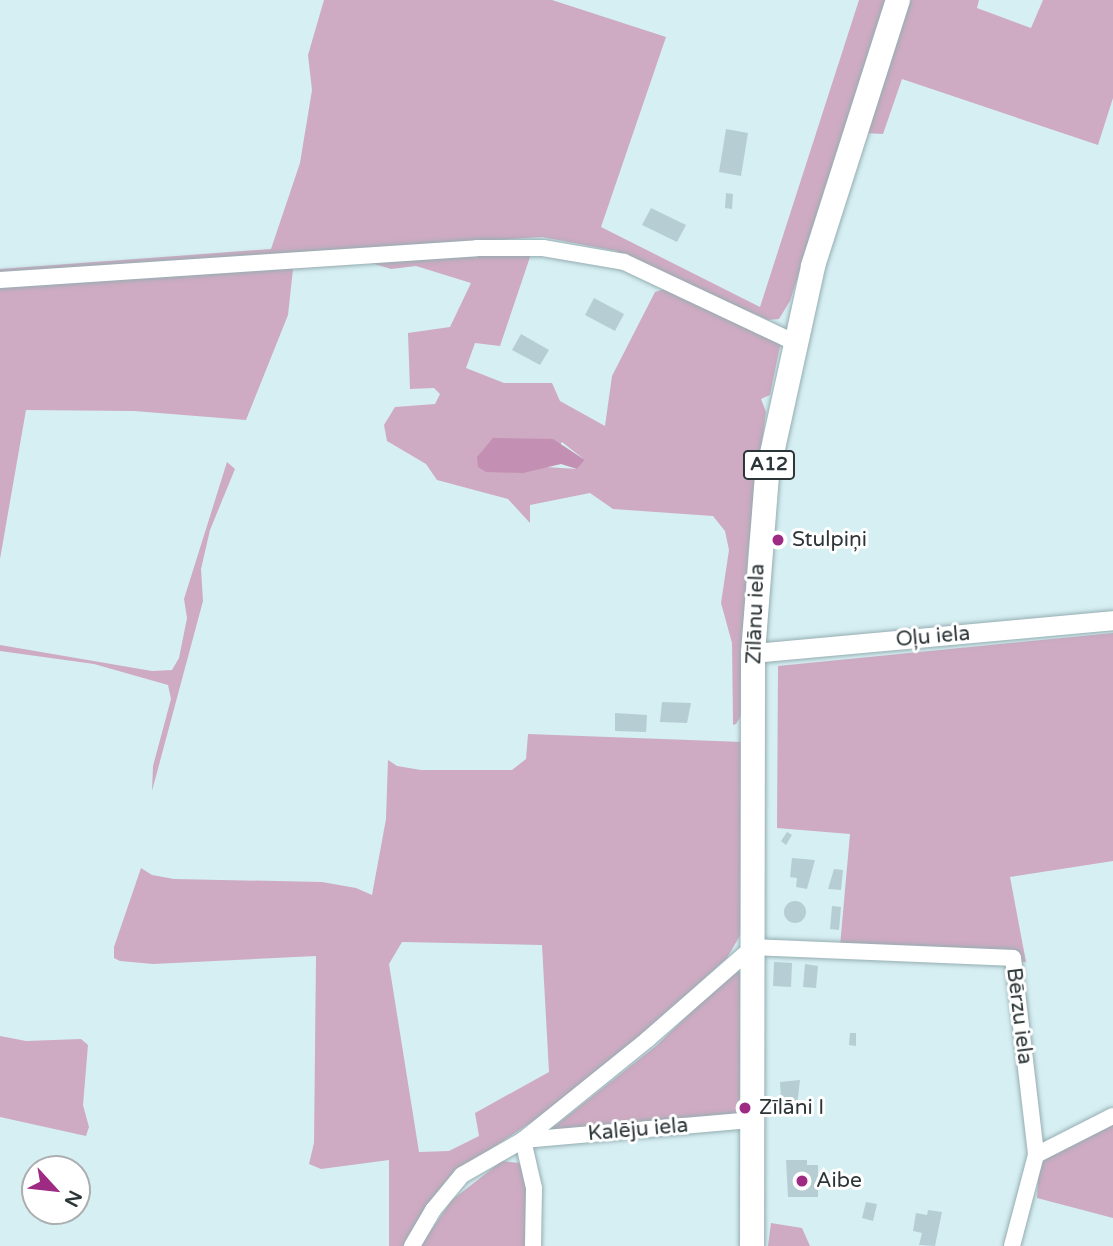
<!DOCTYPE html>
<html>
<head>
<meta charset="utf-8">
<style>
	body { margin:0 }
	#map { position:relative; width:1113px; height:1246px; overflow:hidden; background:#d6eff3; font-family:"Varela Round",sans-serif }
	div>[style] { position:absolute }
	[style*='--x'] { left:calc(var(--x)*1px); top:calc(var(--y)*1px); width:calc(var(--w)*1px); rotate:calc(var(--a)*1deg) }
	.green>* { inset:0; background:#ceabc2 }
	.water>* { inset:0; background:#c38fb2 }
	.building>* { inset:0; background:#b6ced3 }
	.round { border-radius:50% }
	.roads { filter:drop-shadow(0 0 2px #95adb1) drop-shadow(0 0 2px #95adb1) }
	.minor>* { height:16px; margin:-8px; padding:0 8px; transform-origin:8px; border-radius:8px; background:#fff }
	.tertiary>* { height:19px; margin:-9.5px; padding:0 9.5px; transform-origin:9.5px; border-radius:9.5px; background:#fff }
	.trunk>* { height:24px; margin:-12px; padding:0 12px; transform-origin:12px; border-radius:12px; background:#fff }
	.dots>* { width:19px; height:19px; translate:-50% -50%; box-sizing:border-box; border:4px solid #fff; border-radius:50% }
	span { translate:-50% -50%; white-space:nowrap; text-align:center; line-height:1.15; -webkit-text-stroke:6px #fff; paint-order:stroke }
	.shield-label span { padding:2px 5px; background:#fff; border:2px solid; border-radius:5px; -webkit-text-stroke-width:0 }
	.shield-label { font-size:19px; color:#2c3537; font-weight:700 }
	.poi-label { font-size:21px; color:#2c3537 }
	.left { translate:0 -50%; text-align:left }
	.street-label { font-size:21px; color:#2c3537 }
	.north { position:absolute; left:21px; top:1155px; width:70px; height:70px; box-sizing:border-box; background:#fff; border:2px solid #abaeaf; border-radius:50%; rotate:117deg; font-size:19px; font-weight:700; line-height:28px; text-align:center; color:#2c3537 }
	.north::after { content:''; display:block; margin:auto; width:24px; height:32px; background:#9f2a84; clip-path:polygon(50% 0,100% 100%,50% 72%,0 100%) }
</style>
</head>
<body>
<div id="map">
	<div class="green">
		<div style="clip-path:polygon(324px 0,552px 0,666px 37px,601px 227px,760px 307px,859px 0,887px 0,790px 301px,779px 319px,768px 320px,616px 251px,542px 237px,0 274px,0 269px,271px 249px,300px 163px,312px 90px,308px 55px)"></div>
		<div style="clip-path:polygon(910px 0,979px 0,977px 8px,1031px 28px,1043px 0,1113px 0,1113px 98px,1098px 145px,902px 79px,883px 134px,865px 133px)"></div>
		<div style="clip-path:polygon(evenodd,531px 254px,500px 346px,475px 343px,466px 368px,504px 383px,552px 383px,560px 401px,605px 426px,612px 376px,655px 292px,671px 287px,781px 341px,770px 395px,761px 399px,766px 412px,748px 552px,742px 714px,736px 724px,733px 725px,732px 643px,721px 603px,729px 550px,725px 531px,713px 516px,613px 509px,590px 493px,530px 505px,530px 523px,508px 499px,437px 480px,426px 464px,387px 441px,384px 425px,395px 407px,435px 404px,440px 394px,434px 388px,410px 389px,408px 333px,450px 327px,471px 283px,416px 266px,391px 269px,371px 263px,293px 269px,288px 315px,246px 420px,134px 411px,26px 410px,0 559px,0 284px,369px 259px,531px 254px,562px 442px,585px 460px,577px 469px,546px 467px,562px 442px)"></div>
		<div style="clip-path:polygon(227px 462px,235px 469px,210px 530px,201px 569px,203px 601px,152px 791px,153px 766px,171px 699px,168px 685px,94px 664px,0 651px,0 645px,152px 671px,172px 670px,179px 658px,187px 618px,184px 599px)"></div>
		<div style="clip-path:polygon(1113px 633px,1113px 861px,1010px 877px,1026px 962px,839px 957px,850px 834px,777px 828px,778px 666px)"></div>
		<div style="clip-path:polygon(evenodd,528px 734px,743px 742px,742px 932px,727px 958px,630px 1045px,542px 1115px,449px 1177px,403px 1246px,389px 1246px,389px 1160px,321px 1169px,309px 1164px,314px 1143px,316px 956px,153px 964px,120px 961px,114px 958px,114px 947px,141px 868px,152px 875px,174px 879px,322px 882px,356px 888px,372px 895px,386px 819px,388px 760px,397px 766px,421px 770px,512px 770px,526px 759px,528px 734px,402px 942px,542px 945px,549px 1072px,475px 1113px,479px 1136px,449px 1151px,419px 1152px,389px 964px,402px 942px)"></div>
		<div style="clip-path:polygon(735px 970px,742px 973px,741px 1116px,546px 1133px,656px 1046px)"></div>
		<div style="clip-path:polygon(0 1036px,26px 1041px,81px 1039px,88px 1045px,83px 1105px,89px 1127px,86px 1136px,0 1117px)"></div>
		<div style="clip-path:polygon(1113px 1117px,1113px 1218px,1037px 1198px,1039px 1157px)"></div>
		<div style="clip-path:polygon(502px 1161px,519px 1163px,529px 1176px,525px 1246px,420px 1246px,452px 1200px)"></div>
		<div style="clip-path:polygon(771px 1223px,802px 1228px,810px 1246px,768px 1246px)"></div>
	</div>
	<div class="water">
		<div style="clip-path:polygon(493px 438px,553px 439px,585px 460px,577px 469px,561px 464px,523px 473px,486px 472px,478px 467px,477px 457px)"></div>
	</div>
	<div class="building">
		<div style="clip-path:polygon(726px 129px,748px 133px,741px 176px,719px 172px)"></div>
		<div style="clip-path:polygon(726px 193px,733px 194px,732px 209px,725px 208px)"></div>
		<div style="clip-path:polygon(651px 208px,686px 225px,677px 242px,642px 225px)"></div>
		<div style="clip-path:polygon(594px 298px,624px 314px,615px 331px,585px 315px)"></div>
		<div style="clip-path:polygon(521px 334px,549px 350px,540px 365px,512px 350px)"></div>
		<div style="clip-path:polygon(662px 702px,691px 703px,687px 723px,660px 722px)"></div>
		<div style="clip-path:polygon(615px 713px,647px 715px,646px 732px,615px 731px)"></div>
		<div style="clip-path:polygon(787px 832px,792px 835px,786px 845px,781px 841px)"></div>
		<div style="clip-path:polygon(792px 858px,815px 860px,807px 889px,796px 887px,797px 878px,790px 877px)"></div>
		<div style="clip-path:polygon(834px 869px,843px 870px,841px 890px,828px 889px)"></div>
		<div class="round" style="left:784px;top:901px;width:22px;height:22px"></div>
		<div style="clip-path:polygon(832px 906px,841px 907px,839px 930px,830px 929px)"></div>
		<div style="clip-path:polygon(774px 962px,792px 963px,791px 987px,773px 986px)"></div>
		<div style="clip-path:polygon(805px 964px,818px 966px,816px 988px,803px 987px)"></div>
		<div style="clip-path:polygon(850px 1033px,856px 1033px,856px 1046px,849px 1045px)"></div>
		<div style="clip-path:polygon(800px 1080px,796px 1114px,782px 1114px,780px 1082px)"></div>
		<div style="clip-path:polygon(786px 1160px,807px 1160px,807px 1165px,818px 1165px,818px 1197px,788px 1197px)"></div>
		<div style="clip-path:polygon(866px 1202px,877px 1204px,873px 1221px,862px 1218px)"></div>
		<div style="clip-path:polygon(928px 1210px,942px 1212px,935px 1246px,919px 1245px,922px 1233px,913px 1231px,916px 1213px,927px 1215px)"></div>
	</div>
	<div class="roads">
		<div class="minor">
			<div style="--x:0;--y:280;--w:478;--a:-3.8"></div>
			<div style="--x:477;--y:248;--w:66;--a:0"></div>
			<div style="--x:543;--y:248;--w:82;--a:9.8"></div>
			<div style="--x:624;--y:262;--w:188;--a:25.2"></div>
			<div style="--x:1036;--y:1155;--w:86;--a:-26.9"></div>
			<div style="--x:412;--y:1246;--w:42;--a:-59.7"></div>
			<div style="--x:433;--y:1210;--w:45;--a:-50.4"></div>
			<div style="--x:462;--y:1175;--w:70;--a:-29.8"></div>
			<div style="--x:523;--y:1140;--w:161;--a:-38.9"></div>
			<div style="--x:648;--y:1039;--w:140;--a:-41.2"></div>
			<div style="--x:753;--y:947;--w:260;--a:2.4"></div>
			<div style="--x:1013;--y:958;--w:198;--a:83.3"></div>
			<div style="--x:1036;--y:1155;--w:94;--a:104.8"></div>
			<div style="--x:533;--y:1246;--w:58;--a:-89"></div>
			<div style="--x:534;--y:1188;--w:49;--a:-102.9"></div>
			<div style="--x:523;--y:1140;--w:231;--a:-5"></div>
		</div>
		<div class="tertiary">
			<div style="--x:753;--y:653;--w:362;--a:-5.2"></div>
		</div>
		<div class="trunk">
			<div style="--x:752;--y:1246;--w:593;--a:-89.9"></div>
			<div style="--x:753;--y:653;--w:178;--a:-85.5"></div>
			<div style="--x:767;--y:476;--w:215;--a:-77.6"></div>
			<div style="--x:813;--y:266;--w:279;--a:-72.3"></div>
		</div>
	</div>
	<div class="dots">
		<div style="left:778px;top:540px;background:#9f2a84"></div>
		<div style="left:745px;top:1108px;background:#9f2a84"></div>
		<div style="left:802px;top:1181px;background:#9f2a84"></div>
	</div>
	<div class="shield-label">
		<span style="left:769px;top:465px">A12</span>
	</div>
	<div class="poi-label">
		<span class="left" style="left:792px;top:540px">Stulpiņi</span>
		<span class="left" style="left:759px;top:1108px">Zīlāni I</span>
		<span class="left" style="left:816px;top:1181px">Aibe</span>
	</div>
	<div class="street-label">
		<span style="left:756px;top:614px;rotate:-88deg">Zīlānu iela</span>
		<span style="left:933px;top:637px;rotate:-5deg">Oļu iela</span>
		<span style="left:1019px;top:1016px;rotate:83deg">Bērzu iela</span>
		<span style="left:638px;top:1130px;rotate:-5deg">Kalēju iela</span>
	</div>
	<div class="north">N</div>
</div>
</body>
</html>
